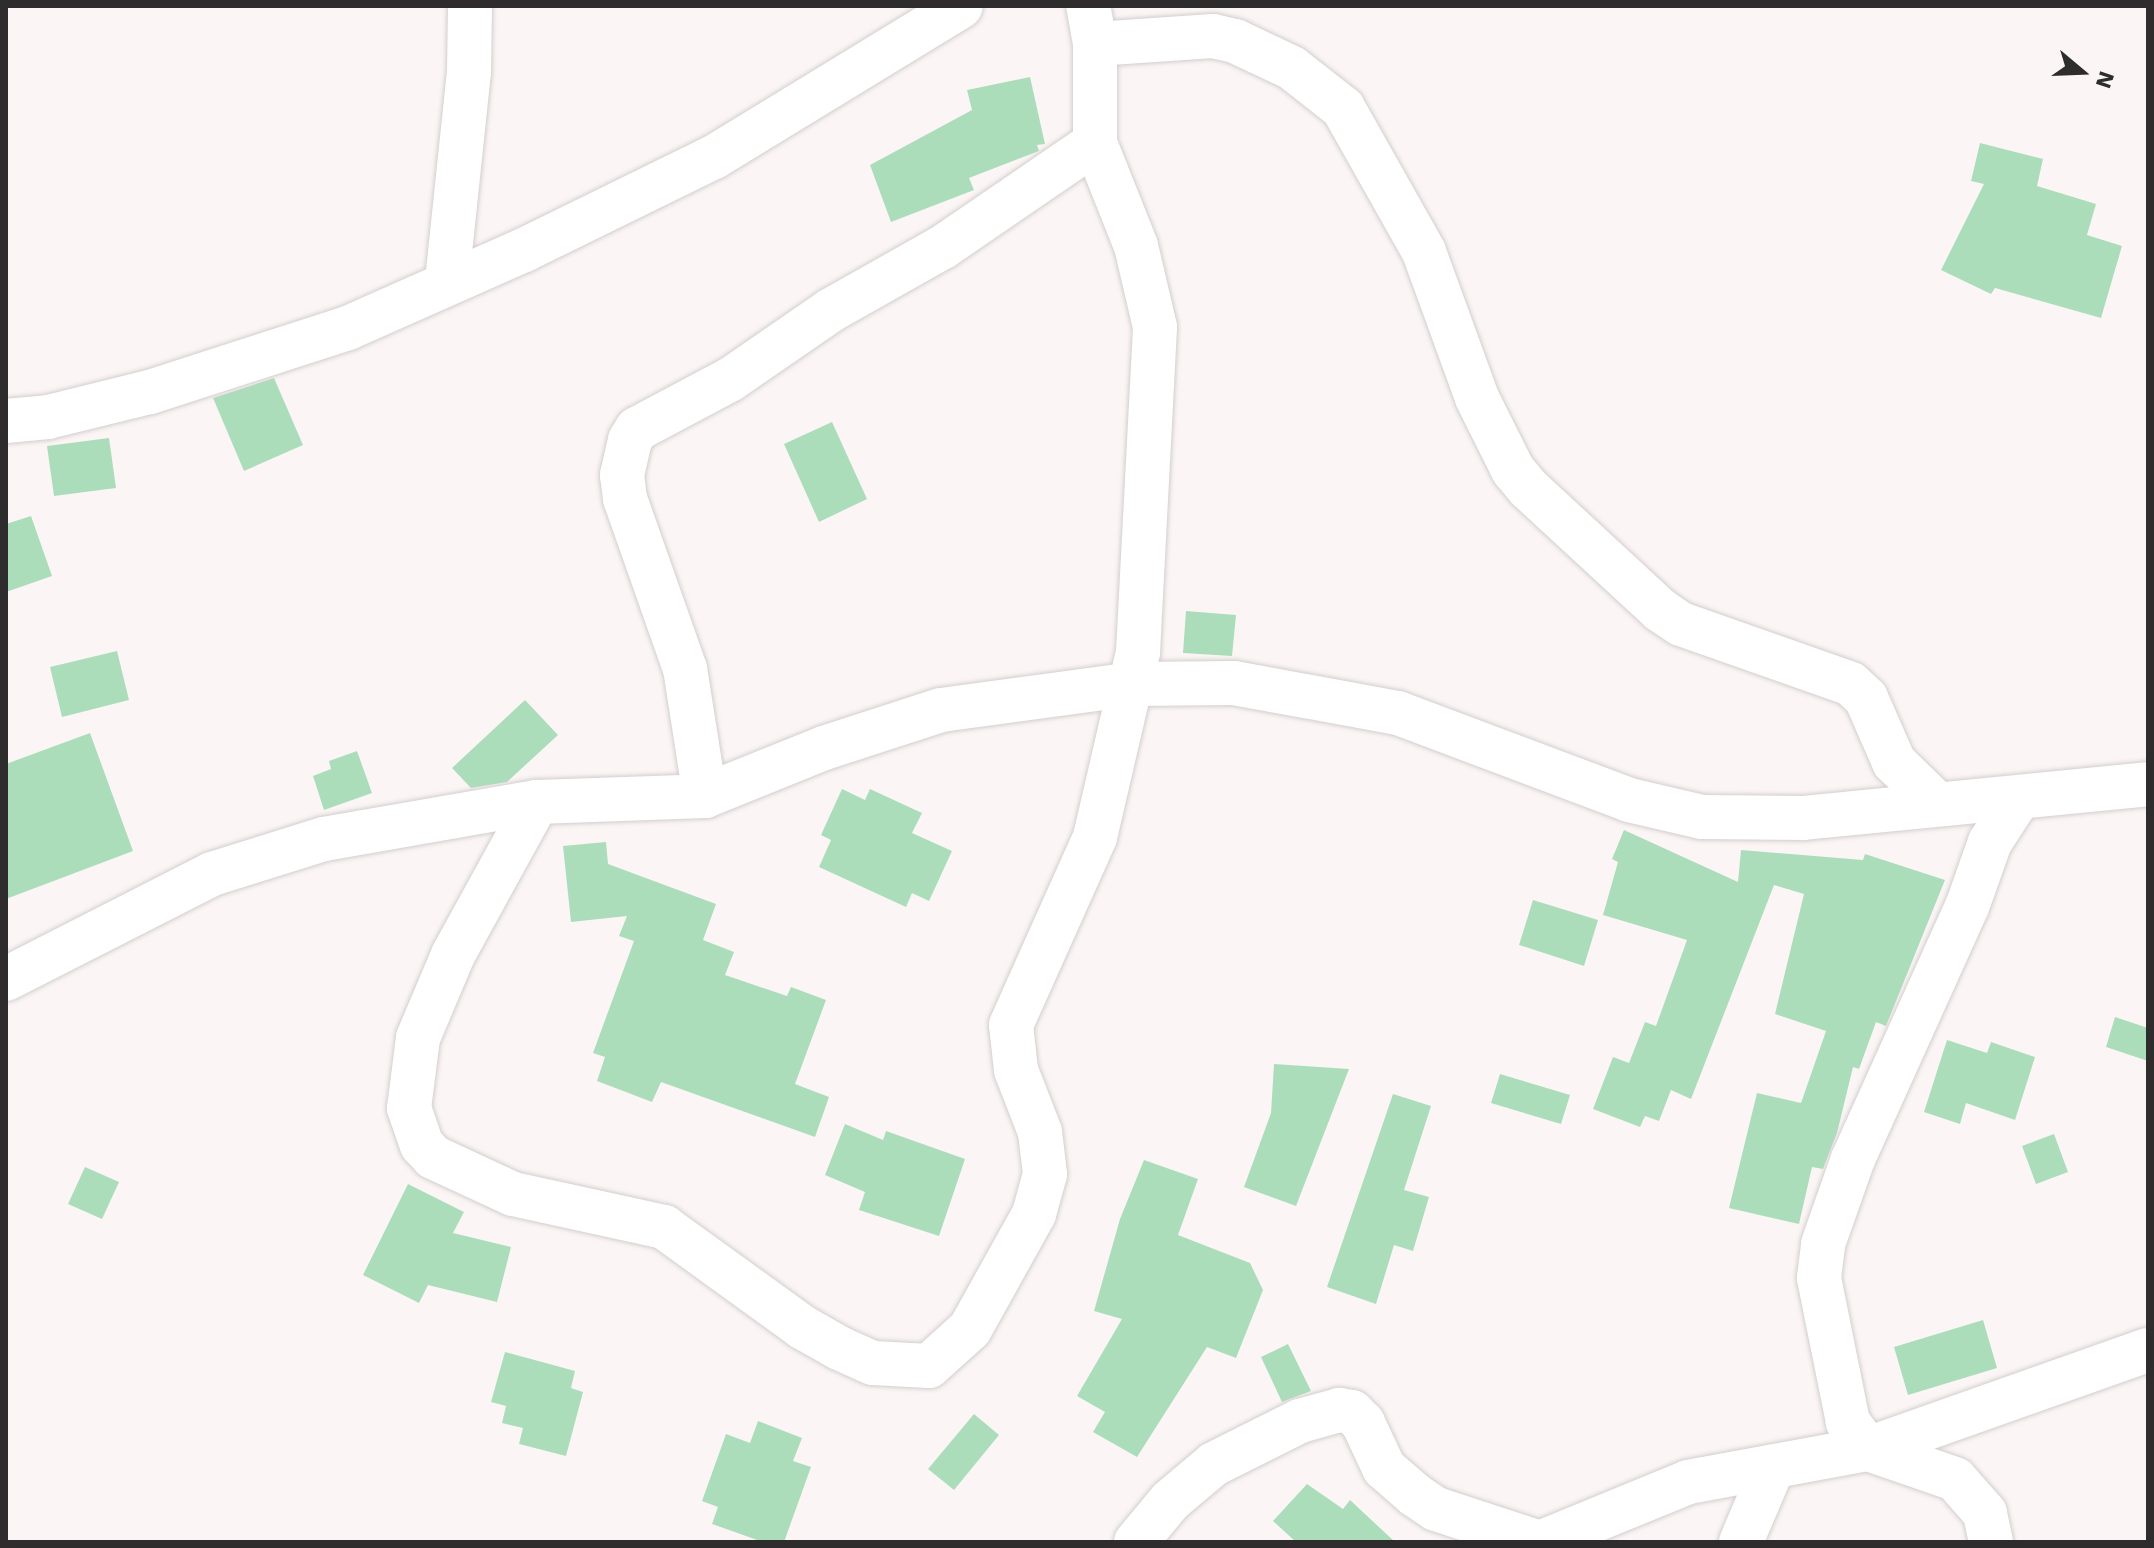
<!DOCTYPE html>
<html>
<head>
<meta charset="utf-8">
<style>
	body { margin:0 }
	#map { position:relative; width:2154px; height:1548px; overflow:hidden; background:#fbf6f5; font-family:"Work Sans",sans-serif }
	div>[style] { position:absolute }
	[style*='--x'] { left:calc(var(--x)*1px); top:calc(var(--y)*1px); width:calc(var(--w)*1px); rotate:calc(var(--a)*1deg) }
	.building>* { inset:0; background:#acddbb }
	.roads { filter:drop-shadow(0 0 2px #d3cecd) drop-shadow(0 0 2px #d3cecd) }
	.street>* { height:44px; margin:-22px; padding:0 22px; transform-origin:22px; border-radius:22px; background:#fff }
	span { translate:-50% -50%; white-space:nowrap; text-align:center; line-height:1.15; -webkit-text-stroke:8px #fbf6f5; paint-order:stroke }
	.frame { position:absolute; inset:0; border:8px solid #2e2c2c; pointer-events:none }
	.north { position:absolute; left:2042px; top:32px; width:80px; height:80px; -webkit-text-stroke:6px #fbf6f5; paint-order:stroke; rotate:109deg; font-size:22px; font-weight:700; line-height:32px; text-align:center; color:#2e2c2c }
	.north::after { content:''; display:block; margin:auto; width:28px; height:36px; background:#2e2c2c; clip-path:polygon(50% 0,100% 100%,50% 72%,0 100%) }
</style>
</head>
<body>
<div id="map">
	<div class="building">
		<div style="clip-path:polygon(1030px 77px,1045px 144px,1037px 145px,1039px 151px,969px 178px,974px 190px,891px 222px,870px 165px,972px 110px,967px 90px)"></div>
		<div style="clip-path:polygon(1980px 143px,2043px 159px,2037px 186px,2096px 204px,2087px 235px,2122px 246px,2101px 318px,1995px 288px,1991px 294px,1941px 270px,1984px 184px,1971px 181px)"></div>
		<div style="clip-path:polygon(274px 378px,303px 445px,244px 471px,213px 398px)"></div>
		<div style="clip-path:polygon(832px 422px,867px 499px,819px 522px,784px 444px)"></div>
		<div style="clip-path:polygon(109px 438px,116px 488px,54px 496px,47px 446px)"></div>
		<div style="clip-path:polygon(31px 516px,52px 576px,6px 592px,6px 524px)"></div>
		<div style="clip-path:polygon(1186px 611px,1236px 615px,1232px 656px,1183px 653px)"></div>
		<div style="clip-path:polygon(117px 651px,129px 700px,62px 717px,50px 667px)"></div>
		<div style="clip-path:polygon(525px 700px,558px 735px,507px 782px,471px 788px,452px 768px)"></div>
		<div style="clip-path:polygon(90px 733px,133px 851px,6px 899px,6px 764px)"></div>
		<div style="clip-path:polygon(357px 751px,372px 793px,324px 810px,313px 776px,331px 769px,329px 761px)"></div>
		<div style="clip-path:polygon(842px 789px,865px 800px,870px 789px,922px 813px,912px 833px,952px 851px,929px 901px,912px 893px,906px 907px,819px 867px,831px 840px,821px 835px)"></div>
		<div style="clip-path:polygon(1624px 830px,1738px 882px,1741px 850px,1863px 860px,1865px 854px,1945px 880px,1886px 1026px,1876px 1022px,1859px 1069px,1853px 1067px,1837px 1133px,1823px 1169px,1812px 1167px,1799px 1224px,1729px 1208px,1757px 1093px,1801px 1103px,1826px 1031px,1775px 1014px,1804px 894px,1774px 885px,1691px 1099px,1671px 1090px,1659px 1121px,1645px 1116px,1640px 1127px,1593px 1109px,1613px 1057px,1629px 1063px,1645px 1022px,1656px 1026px,1687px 940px,1603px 915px,1618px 862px,1612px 859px)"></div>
		<div style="clip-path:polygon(606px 842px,608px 864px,716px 904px,703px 940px,734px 952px,725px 975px,787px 996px,791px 987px,826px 1000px,795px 1084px,829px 1097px,815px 1137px,661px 1082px,652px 1102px,597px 1081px,605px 1057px,593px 1053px,634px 941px,619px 936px,627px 916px,571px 922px,563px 846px)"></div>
		<div style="clip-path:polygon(1533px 900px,1598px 920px,1584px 966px,1519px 945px)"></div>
		<div style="clip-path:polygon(2115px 1017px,2148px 1028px,2148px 1061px,2106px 1047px)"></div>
		<div style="clip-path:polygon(1947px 1040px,1987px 1053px,1991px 1042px,2035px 1057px,2015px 1120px,1966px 1103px,1960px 1124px,1924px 1112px)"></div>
		<div style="clip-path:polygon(1274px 1064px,1349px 1069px,1296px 1206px,1244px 1187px,1271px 1113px)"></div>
		<div style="clip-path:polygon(1500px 1074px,1570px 1095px,1561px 1124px,1491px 1103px)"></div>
		<div style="clip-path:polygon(1393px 1094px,1431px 1106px,1404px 1190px,1429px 1197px,1413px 1251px,1394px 1245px,1376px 1304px,1327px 1287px)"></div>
		<div style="clip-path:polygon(845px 1124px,883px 1140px,886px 1131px,965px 1159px,939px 1236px,859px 1210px,865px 1192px,825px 1175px)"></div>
		<div style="clip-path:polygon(2054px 1134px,2068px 1172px,2036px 1184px,2022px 1146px)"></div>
		<div style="clip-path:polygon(1144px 1160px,1198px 1179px,1178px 1235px,1250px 1263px,1263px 1290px,1236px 1358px,1207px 1347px,1137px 1457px,1093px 1432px,1105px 1412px,1077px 1396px,1122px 1319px,1094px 1311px,1120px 1219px)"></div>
		<div style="clip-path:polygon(85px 1167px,119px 1182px,102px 1219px,68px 1204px)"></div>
		<div style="clip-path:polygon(408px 1184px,464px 1212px,453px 1233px,511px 1247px,497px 1302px,428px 1285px,419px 1303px,363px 1275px)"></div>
		<div style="clip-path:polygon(1983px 1320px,1997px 1368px,1908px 1395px,1894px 1347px)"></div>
		<div style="clip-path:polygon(1288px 1344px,1311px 1391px,1282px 1402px,1261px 1357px)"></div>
		<div style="clip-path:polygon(505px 1352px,575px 1371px,571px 1388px,583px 1392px,566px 1456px,519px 1444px,523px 1428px,502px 1423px,506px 1406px,491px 1402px)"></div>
		<div style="clip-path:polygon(974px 1414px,999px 1435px,954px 1490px,928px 1469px)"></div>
		<div style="clip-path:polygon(758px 1421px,802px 1438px,793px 1461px,811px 1467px,784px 1542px,763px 1542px,712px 1524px,718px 1507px,702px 1501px,726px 1434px,750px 1443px)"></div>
		<div style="clip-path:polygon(1307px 1484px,1343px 1509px,1350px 1500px,1395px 1542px,1296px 1542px,1273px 1521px)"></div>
	</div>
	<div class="roads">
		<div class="street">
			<div style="--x:1095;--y:44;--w:118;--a:-3.9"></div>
			<div style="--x:1213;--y:36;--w:23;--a:13"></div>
			<div style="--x:1235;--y:41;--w:63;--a:25.3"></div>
			<div style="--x:1292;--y:68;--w:65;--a:38.1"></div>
			<div style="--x:1343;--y:108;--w:165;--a:60.6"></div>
			<div style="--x:1424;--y:252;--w:155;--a:70"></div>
			<div style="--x:1477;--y:398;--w:80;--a:63.4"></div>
			<div style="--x:1513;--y:470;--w:23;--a:50"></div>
			<div style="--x:1528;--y:488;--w:180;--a:42.7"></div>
			<div style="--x:1660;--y:610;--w:25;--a:34"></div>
			<div style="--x:1681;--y:624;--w:180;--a:19.4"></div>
			<div style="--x:1851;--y:684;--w:21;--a:43"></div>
			<div style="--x:1866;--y:698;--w:70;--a:66.4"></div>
			<div style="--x:1894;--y:762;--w:60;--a:44.3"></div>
			<div style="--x:447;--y:281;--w:210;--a:-84"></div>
			<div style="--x:469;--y:72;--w:66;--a:-89.1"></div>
			<div style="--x:6;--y:421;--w:42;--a:-5.4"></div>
			<div style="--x:48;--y:417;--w:105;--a:-13.8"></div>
			<div style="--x:150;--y:392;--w:208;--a:-17.9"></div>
			<div style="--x:348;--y:328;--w:193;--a:-23.9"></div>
			<div style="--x:524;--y:250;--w:212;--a:-26.1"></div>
			<div style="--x:714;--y:157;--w:289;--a:-31.4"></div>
			<div style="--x:705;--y:796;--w:129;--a:-98.9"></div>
			<div style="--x:685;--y:669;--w:180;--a:-109.4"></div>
			<div style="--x:625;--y:499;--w:24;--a:-97"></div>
			<div style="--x:622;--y:475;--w:36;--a:-77"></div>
			<div style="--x:630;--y:440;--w:13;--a:-58"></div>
			<div style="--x:637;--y:429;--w:106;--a:-28"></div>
			<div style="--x:731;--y:379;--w:121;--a:-34.6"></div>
			<div style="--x:831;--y:310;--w:129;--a:-29.4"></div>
			<div style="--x:943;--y:247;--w:184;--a:-34.4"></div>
			<div style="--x:537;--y:802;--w:175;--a:118.8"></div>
			<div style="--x:453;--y:955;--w:90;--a:112.9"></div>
			<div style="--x:418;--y:1038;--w:71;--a:97.3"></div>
			<div style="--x:409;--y:1108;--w:39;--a:71"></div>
			<div style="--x:422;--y:1145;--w:16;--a:47"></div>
			<div style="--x:433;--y:1157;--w:88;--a:24.8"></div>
			<div style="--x:513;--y:1194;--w:155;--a:12.3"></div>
			<div style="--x:664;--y:1227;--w:170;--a:35.9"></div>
			<div style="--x:802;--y:1327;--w:43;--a:29.6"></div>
			<div style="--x:839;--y:1348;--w:37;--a:24"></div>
			<div style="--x:873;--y:1363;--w:56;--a:3.1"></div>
			<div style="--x:929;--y:1366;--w:55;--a:-42.1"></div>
			<div style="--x:970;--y:1329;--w:132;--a:-60.9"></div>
			<div style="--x:1034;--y:1214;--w:41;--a:-74.6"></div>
			<div style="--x:1045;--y:1174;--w:42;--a:-96.8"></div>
			<div style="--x:1040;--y:1132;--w:66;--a:-111.2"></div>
			<div style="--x:1016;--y:1070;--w:45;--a:-96.3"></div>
			<div style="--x:1011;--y:1025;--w:206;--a:-65.9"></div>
			<div style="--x:1095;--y:837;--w:190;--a:-76.9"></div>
			<div style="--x:1138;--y:652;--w:325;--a:-87"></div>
			<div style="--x:1155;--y:327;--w:83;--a:-103.2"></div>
			<div style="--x:1136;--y:246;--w:111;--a:-111.7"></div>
			<div style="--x:1095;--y:143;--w:99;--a:-90"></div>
			<div style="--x:1095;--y:44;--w:39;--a:-100"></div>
			<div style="--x:6;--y:979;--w:231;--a:-27"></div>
			<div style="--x:212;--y:874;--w:117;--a:-17.4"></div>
			<div style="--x:324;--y:839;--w:216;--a:-9.9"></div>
			<div style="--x:537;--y:802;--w:168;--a:-2"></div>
			<div style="--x:705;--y:796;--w:128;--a:-22"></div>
			<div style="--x:824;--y:748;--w:123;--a:-18"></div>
			<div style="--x:941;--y:710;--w:194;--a:-7.7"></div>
			<div style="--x:1133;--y:684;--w:101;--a:-0.6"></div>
			<div style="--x:1234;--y:683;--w:167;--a:10.4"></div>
			<div style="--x:1398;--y:713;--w:247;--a:20.6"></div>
			<div style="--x:1629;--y:800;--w:75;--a:13.1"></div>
			<div style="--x:1702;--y:817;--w:101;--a:0.6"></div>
			<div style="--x:1803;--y:818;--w:347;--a:-5.6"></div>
			<div style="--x:1136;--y:1542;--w:53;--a:-50.3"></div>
			<div style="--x:1170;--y:1501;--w:57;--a:-40.1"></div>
			<div style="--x:1214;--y:1464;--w:96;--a:-26.6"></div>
			<div style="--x:1300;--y:1421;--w:41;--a:-15.8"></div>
			<div style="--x:1339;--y:1410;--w:13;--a:9"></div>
			<div style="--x:1352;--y:1412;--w:16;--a:45"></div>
			<div style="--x:1363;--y:1423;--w:50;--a:65"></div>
			<div style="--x:1384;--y:1468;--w:41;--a:41.1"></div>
			<div style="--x:1415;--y:1495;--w:25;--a:34"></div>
			<div style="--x:1436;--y:1509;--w:106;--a:18.1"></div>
			<div style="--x:1542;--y:1542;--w:158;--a:-22.3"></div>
			<div style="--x:1688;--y:1482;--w:183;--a:-10.4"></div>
			<div style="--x:1868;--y:1449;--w:297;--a:-19.5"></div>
			<div style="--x:1741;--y:1542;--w:79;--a:-67"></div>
			<div style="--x:1991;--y:1542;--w:30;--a:-102"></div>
			<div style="--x:1985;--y:1513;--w:45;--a:-131.4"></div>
			<div style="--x:1955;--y:1479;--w:92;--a:-161"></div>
			<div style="--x:1868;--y:1449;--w:34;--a:-127"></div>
			<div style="--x:1848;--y:1422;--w:147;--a:-101.4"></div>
			<div style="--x:1819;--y:1278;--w:34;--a:-83"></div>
			<div style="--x:1823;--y:1244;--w:90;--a:-70.6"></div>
			<div style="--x:1853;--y:1159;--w:277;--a:-65.7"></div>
			<div style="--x:1967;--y:907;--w:69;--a:-70.5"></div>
			<div style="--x:1990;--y:842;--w:51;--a:-56.9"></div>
		</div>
	</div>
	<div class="frame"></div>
	<div class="north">N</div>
</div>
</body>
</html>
